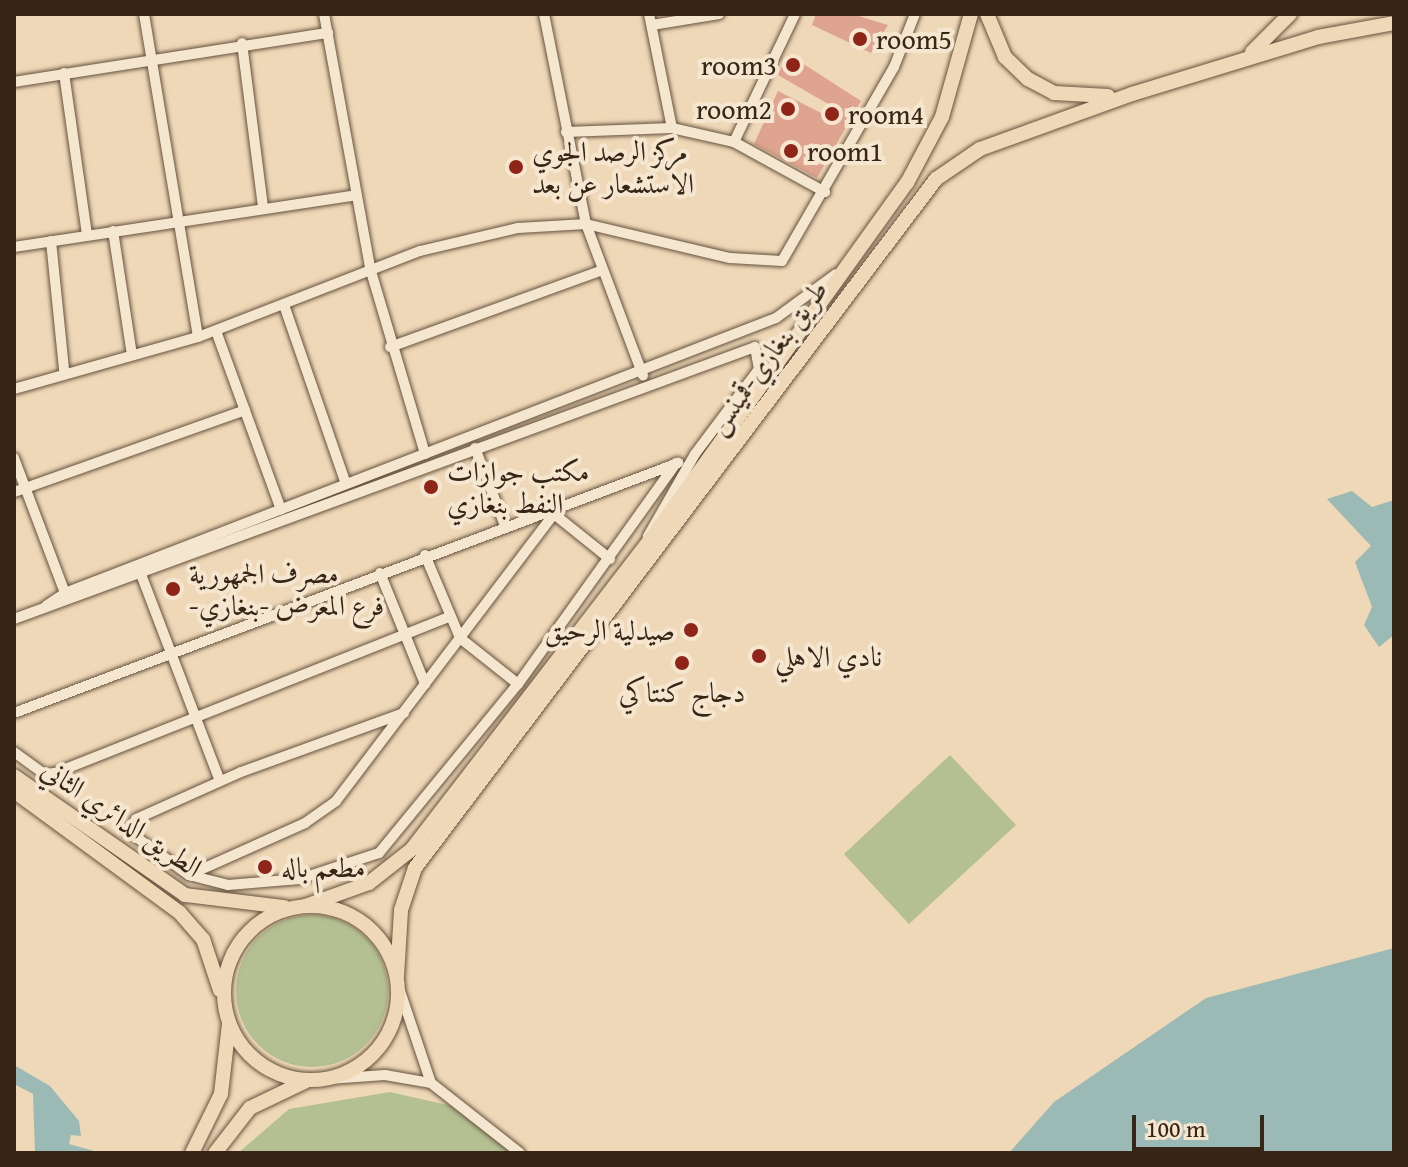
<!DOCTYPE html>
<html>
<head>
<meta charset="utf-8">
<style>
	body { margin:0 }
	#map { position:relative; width:1408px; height:1167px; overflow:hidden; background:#efd8b7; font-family:"Gentium Book Plus",Amiri,serif }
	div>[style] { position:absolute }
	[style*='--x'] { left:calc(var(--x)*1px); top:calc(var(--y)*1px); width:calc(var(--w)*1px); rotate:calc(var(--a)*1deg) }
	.green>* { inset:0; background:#b4c092 }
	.round { border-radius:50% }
	.water>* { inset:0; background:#9bb9b5 }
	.building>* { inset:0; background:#dfa490 }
	.roads { filter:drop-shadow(0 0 2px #65523e) drop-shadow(0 0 2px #65523e) }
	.minor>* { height:10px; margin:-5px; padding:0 5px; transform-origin:5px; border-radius:5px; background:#f5e6d0 }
	.major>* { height:14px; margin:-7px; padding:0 7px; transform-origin:7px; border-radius:7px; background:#efd8b7 }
	.major>.ring { margin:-7px; padding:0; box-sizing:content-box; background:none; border:14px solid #efd8b7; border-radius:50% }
	.dots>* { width:22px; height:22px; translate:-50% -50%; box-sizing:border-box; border:4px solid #f5e6d0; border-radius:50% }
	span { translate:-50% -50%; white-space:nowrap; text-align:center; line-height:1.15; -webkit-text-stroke:8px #f5e6d0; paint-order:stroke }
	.poi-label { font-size:28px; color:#372516 }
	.left { translate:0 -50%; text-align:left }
	.right { translate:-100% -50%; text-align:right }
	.street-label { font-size:28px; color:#372516 }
	.frame { position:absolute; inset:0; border:16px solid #372516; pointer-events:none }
	.scale { position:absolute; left:1132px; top:1115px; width:132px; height:36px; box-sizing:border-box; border:4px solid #372516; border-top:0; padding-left:10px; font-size:24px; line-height:28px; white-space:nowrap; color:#372516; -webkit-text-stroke:6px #f5e6d0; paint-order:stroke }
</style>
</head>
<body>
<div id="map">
	<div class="green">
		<div style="clip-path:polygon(950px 755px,1016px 825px,909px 924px,844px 854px)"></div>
		<div class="round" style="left:236px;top:915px;width:152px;height:152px"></div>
		<div style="clip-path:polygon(390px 1092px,452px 1106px,512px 1153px,238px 1153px,289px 1109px)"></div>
	</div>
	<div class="water">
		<div style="clip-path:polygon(1352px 491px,1372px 507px,1394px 500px,1394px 635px,1379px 647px,1364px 625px,1372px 607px,1355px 562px,1371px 546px,1327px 499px)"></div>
		<div style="clip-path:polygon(1394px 948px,1394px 1153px,1009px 1153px,1054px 1102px,1206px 998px)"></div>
		<div style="clip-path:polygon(14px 1065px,50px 1086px,79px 1121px,81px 1136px,71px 1135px,69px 1144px,101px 1153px,35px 1153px,33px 1094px,14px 1084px)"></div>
	</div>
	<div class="building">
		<div style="clip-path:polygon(816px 14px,852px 14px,888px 25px,871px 53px,812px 25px)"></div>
		<div style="clip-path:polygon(788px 54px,861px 101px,817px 178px,754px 144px,778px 91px,823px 114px,828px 104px,778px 75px)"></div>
	</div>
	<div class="roads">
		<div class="minor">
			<div style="--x:144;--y:14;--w:327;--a:80.5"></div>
			<div style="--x:324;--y:14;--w:258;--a:79.7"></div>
			<div style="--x:370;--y:268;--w:194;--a:73.5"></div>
			<div style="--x:544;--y:14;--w:214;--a:78.7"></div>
			<div style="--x:586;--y:224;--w:162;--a:69.4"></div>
			<div style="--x:649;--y:14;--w:116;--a:78.6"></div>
			<div style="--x:652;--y:25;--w:68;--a:-9.3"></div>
			<div style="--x:242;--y:43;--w:165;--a:82.7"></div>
			<div style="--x:64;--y:73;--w:164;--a:81.9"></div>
			<div style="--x:14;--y:82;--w:318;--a:-8.9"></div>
			<div style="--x:566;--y:132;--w:106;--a:-2.2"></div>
			<div style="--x:672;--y:128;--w:64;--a:12.7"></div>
			<div style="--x:734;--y:142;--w:104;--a:28.8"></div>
			<div style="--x:734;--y:142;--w:142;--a:-64.5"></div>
			<div style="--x:113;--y:231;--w:125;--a:81.3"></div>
			<div style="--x:51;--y:241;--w:130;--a:84.2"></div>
			<div style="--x:14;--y:247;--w:346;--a:-8.6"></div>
			<div style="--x:284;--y:305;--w:189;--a:70.9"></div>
			<div style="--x:216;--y:331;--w:190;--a:70"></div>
			<div style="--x:390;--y:347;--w:226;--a:-19.9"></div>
			<div style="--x:14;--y:389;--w:191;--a:-15.8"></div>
			<div style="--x:198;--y:337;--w:238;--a:-21.2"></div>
			<div style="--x:420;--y:251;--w:101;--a:-13.2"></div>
			<div style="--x:518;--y:228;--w:68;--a:-3.4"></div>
			<div style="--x:586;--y:224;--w:148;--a:13.3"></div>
			<div style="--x:730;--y:258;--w:52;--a:3.3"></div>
			<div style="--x:782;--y:261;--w:224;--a:-60"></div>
			<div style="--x:894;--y:67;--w:57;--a:-68.4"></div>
			<div style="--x:475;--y:448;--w:80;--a:68.9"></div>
			<div style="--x:14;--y:458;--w:144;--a:69.3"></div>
			<div style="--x:14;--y:492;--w:245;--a:-19.5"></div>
			<div style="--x:554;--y:514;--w:72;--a:38.8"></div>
			<div style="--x:425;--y:555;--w:90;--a:67.1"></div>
			<div style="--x:460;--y:638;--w:74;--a:38.4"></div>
			<div style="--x:380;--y:573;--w:120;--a:67.9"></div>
			<div style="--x:142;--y:577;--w:218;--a:69.1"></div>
			<div style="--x:46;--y:606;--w:23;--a:-34"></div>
			<div style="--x:65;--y:593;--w:762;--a:-21.15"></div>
			<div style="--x:776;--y:318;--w:74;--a:-36.3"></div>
			<div style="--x:14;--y:619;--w:789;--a:-20.16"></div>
			<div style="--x:755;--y:347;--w:22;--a:80"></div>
			<div style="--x:759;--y:369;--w:106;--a:127"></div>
			<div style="--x:695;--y:454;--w:95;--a:119.8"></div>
			<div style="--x:14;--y:713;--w:710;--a:-20.63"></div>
			<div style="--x:404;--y:713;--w:173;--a:160.1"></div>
			<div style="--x:241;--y:772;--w:115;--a:155.9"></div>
			<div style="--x:136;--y:819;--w:15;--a:118"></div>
			<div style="--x:129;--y:832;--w:74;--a:35.6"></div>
			<div style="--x:189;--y:875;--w:40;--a:14.4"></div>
			<div style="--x:228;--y:885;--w:72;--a:-4.8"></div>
			<div style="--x:300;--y:879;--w:83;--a:-18.2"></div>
			<div style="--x:379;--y:853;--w:219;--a:-50.6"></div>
			<div style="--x:518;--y:684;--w:272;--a:-54.4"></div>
			<div style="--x:14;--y:752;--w:37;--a:36"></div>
			<div style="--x:44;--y:774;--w:11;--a:-5"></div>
			<div style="--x:55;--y:773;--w:425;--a:-21.6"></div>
			<div style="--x:189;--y:875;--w:127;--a:-24.1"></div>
			<div style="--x:305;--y:823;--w:38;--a:-35"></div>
			<div style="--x:336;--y:801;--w:372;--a:-52.8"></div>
			<div style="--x:398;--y:985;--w:103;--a:71.4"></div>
			<div style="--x:431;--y:1083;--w:113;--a:38.2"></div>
			<div style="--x:328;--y:1079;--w:57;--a:-4"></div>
			<div style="--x:385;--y:1075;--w:47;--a:9.9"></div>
		</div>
		<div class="major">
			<div style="--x:987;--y:14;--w:47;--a:67.3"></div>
			<div style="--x:1005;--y:57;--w:32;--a:44"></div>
			<div style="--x:1028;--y:79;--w:30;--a:28"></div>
			<div style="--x:1054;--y:93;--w:54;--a:3.2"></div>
			<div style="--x:1252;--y:52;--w:54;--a:-45"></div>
			<div style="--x:14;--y:776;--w:208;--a:34.8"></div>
			<div style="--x:185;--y:895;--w:100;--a:6.9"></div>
			<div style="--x:14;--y:791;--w:206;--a:36.3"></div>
			<div style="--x:180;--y:913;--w:35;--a:49"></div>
			<div style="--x:203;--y:939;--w:54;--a:71.6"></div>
			<div class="ring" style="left:224px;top:906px;width:160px;height:160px"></div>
			<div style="--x:305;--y:906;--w:68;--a:-19.8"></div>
			<div style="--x:369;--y:883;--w:55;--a:-38.3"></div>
			<div style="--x:412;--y:849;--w:404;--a:-52.4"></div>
			<div style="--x:658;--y:529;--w:426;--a:-54.3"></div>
			<div style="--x:907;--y:183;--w:75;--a:-62.1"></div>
			<div style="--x:942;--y:117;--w:107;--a:-74.3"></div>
			<div style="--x:397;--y:976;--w:66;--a:-86.5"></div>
			<div style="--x:401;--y:910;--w:44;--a:-71.6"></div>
			<div style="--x:415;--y:868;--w:864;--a:-52.9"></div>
			<div style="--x:936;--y:179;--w:53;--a:-34.3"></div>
			<div style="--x:980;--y:149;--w:162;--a:-19.9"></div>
			<div style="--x:1132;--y:94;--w:195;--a:-17"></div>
			<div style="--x:1318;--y:37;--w:77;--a:-10.4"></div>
			<div style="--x:192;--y:1153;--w:66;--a:-63.8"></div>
			<div style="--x:221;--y:1094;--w:70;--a:-83.5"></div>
			<div style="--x:215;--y:1153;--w:57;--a:-52.1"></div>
			<div style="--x:250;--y:1108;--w:62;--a:-25.7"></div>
		</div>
	</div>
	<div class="dots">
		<div style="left:860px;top:39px;background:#8f2418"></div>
		<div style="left:793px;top:65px;background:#8f2418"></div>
		<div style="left:788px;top:109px;background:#8f2418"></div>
		<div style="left:832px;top:114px;background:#8f2418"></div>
		<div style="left:791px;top:151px;background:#8f2418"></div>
		<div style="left:516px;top:167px;background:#8f2418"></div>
		<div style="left:431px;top:487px;background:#8f2418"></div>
		<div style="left:173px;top:589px;background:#8f2418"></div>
		<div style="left:691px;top:630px;background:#8f2418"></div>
		<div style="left:759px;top:656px;background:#8f2418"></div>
		<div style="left:682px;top:663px;background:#8f2418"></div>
		<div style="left:265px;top:867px;background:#8f2418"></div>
	</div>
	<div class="poi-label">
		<span class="left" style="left:876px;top:39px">room5</span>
		<span class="right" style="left:777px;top:65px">room3</span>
		<span class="right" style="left:772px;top:109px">room2</span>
		<span class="left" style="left:848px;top:114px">room4</span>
		<span class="left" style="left:532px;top:167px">مركز الرصد الجوي<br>الاستشعار عن بعد</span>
		<span class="left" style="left:807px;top:151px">room1</span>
		<span class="left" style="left:447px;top:487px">مكتب جوازات<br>النفط بنغازي</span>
		<span class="left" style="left:189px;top:589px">مصرف الجمهورية<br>-فرع المعرض -بنغازي</span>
		<span class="right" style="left:675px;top:630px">صيدلية الرحيق</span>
		<span class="left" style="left:775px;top:656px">نادي الاهلي</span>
		<span style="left:682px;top:692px">دجاج كنتاكي</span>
		<span class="left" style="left:281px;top:867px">مطعم باله</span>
	</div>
	<div class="street-label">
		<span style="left:767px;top:357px;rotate:-54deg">طريق بنغازي-قمينس</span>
		<span style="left:122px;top:818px;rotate:34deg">الطريق الدائري الثاني</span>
	</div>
	<div class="frame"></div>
	<div class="scale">100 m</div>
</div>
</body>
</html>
